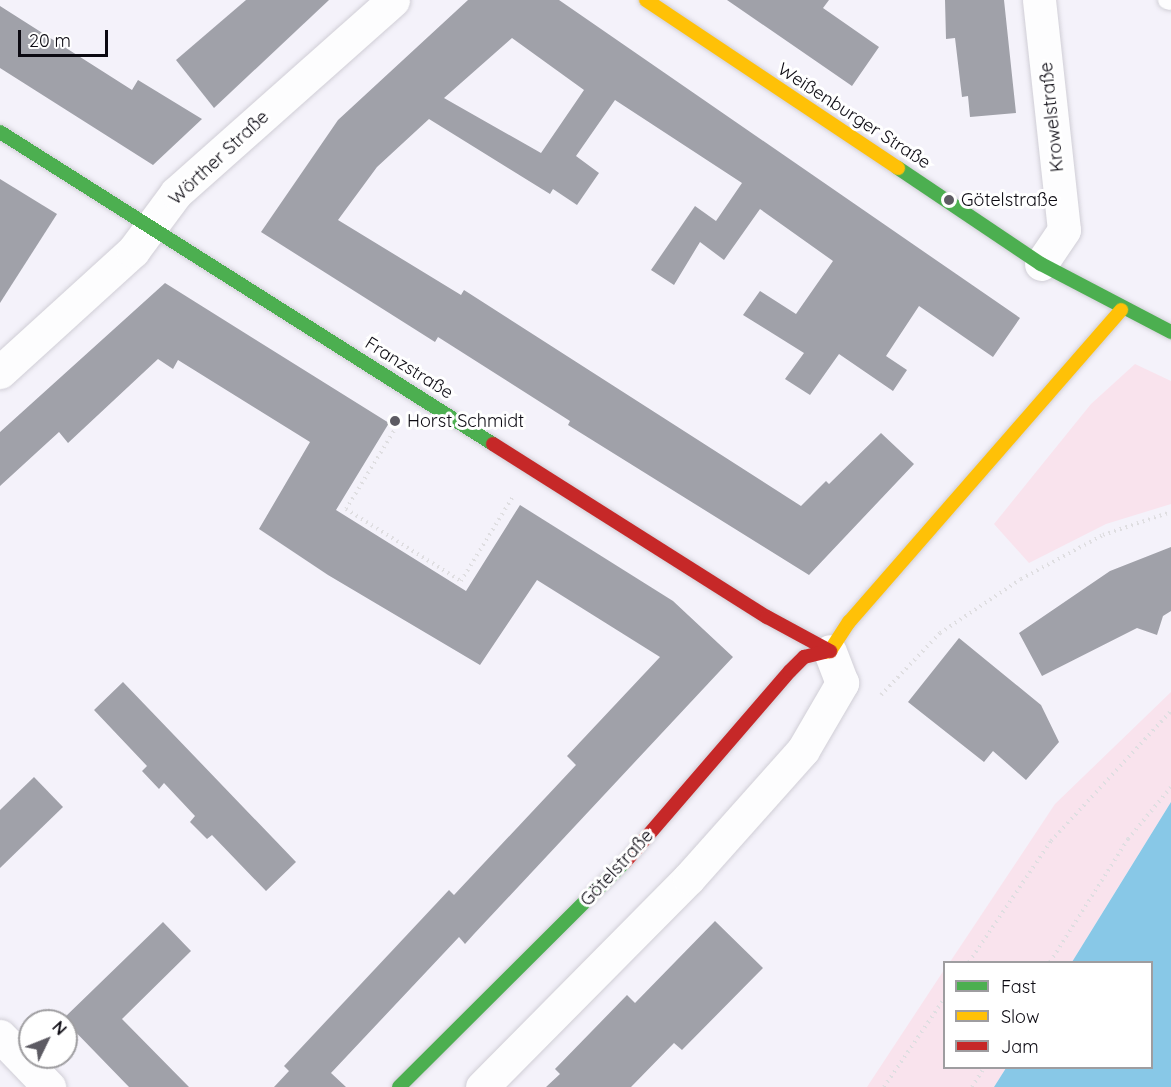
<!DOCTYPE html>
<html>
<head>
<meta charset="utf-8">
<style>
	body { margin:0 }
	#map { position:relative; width:1171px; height:1087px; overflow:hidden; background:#f4f2fa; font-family:Quicksand,sans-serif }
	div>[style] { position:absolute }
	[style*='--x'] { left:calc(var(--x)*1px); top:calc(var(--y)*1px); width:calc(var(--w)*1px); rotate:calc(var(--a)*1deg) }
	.green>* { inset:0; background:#f9e3ed }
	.water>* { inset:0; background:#88c8e7 }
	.building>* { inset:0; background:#a0a1a9 }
	.path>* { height:4px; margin-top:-2px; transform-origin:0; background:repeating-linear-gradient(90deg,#dfdee1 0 1.5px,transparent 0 6px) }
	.roads { filter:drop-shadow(0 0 2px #d0ced6) drop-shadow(0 0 2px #d0ced6) }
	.lane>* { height:18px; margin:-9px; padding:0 9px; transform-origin:9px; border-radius:9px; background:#fdfdfe }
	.street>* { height:33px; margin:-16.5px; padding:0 16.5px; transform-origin:16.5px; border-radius:16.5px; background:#fdfdfe }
	.fast>* { height:14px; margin:-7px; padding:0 7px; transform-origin:7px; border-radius:7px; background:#4caf50 }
	.slow>* { height:14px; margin:-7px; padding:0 7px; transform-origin:7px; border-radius:7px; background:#ffc107 }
	.jam>* { height:14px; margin:-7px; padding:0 7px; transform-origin:7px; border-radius:7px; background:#c62828 }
	.dots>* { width:16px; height:16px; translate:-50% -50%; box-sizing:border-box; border:3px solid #fff; border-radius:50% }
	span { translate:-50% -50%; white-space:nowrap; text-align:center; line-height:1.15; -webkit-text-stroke:6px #fff; paint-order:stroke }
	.street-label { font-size:18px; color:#0c0a12 }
	.poi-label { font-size:18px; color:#0c0a12 }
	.left { translate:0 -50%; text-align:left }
	.legend { position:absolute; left:943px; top:961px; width:210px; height:108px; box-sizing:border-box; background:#fff; border:2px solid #9e9da0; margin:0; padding:8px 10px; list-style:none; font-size:18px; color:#0c0a12 }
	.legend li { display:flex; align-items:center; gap:12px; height:30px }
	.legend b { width:30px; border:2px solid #9e9da0 }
	.north { position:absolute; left:18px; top:1009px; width:60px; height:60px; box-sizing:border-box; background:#fff; border:2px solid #9e9da0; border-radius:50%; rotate:47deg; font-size:16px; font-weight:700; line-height:24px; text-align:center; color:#0c0a12 }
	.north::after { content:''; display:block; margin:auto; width:21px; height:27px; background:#5d5b63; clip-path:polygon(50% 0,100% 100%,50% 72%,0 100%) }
	.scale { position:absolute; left:18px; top:30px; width:90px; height:27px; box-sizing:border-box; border:3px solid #0c0a12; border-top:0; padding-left:8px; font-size:18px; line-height:21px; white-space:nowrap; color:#0c0a12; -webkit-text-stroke:4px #fff; paint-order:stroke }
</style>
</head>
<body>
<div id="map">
	<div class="green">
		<div style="clip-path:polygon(1135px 364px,1171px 381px,1171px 504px,1106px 524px,1029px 563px,994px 524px,1091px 404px)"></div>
		<div style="clip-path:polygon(1171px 692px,1171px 802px,1072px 962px,950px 962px,1055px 804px)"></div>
		<div style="clip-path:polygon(944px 970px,944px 1068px,1006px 1068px,994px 1087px,867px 1087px)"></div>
	</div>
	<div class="water">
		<div style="clip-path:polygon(1171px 802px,1171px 1087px,994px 1087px,1006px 1068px,1152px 1068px,1152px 962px,1072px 962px)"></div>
	</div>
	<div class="building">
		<div style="clip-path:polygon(246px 0,329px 0,214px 108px,176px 60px)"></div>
		<div style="clip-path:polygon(evenodd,468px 0,559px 0,1020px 318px,993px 357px,919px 306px,886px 356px,907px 370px,893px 391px,839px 354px,810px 395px,785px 379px,804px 353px,743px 315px,760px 291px,796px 314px,833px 261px,760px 209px,724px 260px,700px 242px,674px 285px,651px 270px,695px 206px,716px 221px,742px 183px,615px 100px,576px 156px,599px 173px,577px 205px,553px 189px,550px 194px,429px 119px,377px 167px,338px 220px,461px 295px,464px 290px,801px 506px,826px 481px,829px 484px,881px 433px,914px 464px,809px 575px,568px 425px,570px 421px,438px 337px,435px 342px,261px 232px,338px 120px,468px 0,512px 38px,584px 90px,541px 153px,444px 98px,512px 38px)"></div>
		<div style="clip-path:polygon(727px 0,829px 0,823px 8px,879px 47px,852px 86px)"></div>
		<div style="clip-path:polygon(945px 0,1004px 0,1016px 113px,970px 117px,968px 96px,962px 97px,955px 38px,946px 39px)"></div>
		<div style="clip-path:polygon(0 6px,132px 90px,138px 80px,202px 119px,153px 165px,0 68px)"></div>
		<div style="clip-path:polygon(0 179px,57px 214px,0 303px)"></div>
		<div style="clip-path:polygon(165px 283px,389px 423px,336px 510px,466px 591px,520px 505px,673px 601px,733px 657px,474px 934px,465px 944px,459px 937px,331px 1073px,346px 1087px,274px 1087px,289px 1071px,284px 1066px,449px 890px,454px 895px,576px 765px,567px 756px,660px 657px,537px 580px,480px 665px,328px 575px,259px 529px,310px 442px,178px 360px,173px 369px,158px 359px,68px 443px,59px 432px,0 486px,0 432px)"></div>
		<div style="clip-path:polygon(1171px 547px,1171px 611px,1163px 616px,1157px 635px,1137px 628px,1042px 676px,1019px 633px,1110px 571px)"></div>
		<div style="clip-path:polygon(959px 638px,1041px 705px,1059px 742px,1026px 780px,993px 751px,984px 762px,908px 702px)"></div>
		<div style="clip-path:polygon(123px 682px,296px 862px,266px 891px,212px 835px,207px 839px,190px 822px,195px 816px,164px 783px,159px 789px,142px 771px,147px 766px,94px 710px)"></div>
		<div style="clip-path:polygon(34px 777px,63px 807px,0 868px,0 810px)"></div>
		<div style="clip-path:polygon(715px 921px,763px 968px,682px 1050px,674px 1043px,631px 1087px,546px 1087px,560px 1074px,555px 1069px,627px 995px,635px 1003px)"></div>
		<div style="clip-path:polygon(163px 922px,191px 951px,122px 1019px,189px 1087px,129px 1087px,63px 1019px)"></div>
	</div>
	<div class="path">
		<div style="--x:400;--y:421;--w:103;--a:121.5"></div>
		<div style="--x:346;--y:509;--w:136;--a:32.1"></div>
		<div style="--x:461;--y:581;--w:101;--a:-58.4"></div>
		<div style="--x:881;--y:695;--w:86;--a:-46.4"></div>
		<div style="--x:940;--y:633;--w:97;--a:-33.7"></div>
		<div style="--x:1021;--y:579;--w:93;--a:-28.2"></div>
		<div style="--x:1103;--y:535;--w:72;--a:-18.7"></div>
		<div style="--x:969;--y:962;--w:146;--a:-55.9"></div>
		<div style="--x:1051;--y:841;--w:177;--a:-47.3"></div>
		<div style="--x:1050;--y:962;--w:146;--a:-57.6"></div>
		<div style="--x:1128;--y:839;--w:67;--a:-50.4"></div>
		<div style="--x:884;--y:1087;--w:107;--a:-55.7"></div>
		<div style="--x:972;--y:1087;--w:22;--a:-58"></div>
	</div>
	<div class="roads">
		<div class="lane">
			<div style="--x:1167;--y:0;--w:4;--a:14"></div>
		</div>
		<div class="street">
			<div style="--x:1039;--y:0;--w:231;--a:83.8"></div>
			<div style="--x:1064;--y:230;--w:41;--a:124.1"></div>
			<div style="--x:0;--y:372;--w:180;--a:-42.3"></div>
			<div style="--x:133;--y:251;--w:72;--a:-53.4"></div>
			<div style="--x:176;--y:193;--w:290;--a:-41.6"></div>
			<div style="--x:0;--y:1036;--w:71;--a:46.1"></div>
			<div style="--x:482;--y:1087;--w:294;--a:-45.3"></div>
			<div style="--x:689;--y:878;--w:171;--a:-48.3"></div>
			<div style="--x:803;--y:750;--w:78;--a:-59.8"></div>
			<div style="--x:842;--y:683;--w:34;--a:-111"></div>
		</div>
		<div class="fast">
			<div style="--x:0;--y:132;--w:583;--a:32.33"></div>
			<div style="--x:898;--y:168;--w:172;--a:33.9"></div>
			<div style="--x:1041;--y:264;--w:147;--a:27.6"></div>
			<div style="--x:399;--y:1087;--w:319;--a:-44.9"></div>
		</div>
		<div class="slow">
			<div style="--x:646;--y:0;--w:303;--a:33.7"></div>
			<div style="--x:824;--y:652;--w:6;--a:-9"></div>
			<div style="--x:830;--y:651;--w:35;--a:-57"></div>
			<div style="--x:849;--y:622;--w:414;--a:-48.9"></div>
		</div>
		<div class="jam">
			<div style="--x:493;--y:444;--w:324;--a:32.3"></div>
			<div style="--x:767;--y:617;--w:72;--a:28.4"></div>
			<div style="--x:625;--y:862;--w:252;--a:-49.2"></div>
			<div style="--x:790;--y:671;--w:20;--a:-45"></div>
			<div style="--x:804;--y:657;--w:21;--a:-14"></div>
		</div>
	</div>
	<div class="dots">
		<div style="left:949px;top:200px;background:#5d5b63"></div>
		<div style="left:395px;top:421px;background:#5d5b63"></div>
	</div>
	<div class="street-label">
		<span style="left:854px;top:116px;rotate:33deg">Weißenburger Straße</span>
		<span style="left:1052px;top:117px;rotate:-96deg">Krowelstraße</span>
		<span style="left:219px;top:158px;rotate:-43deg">Wörther Straße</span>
		<span style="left:409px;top:368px;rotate:32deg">Franzstraße</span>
		<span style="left:617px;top:868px;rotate:-47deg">Götelstraße</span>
	</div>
	<div class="poi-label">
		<span class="left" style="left:961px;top:200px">Götelstraße</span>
		<span class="left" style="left:407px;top:421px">Horst Schmidt</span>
	</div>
	<ul class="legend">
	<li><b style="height:8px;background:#4caf50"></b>Fast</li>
	<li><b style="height:8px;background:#ffc107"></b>Slow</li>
	<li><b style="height:8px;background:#c62828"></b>Jam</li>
	</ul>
	<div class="north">N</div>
	<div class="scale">20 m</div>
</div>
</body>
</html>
